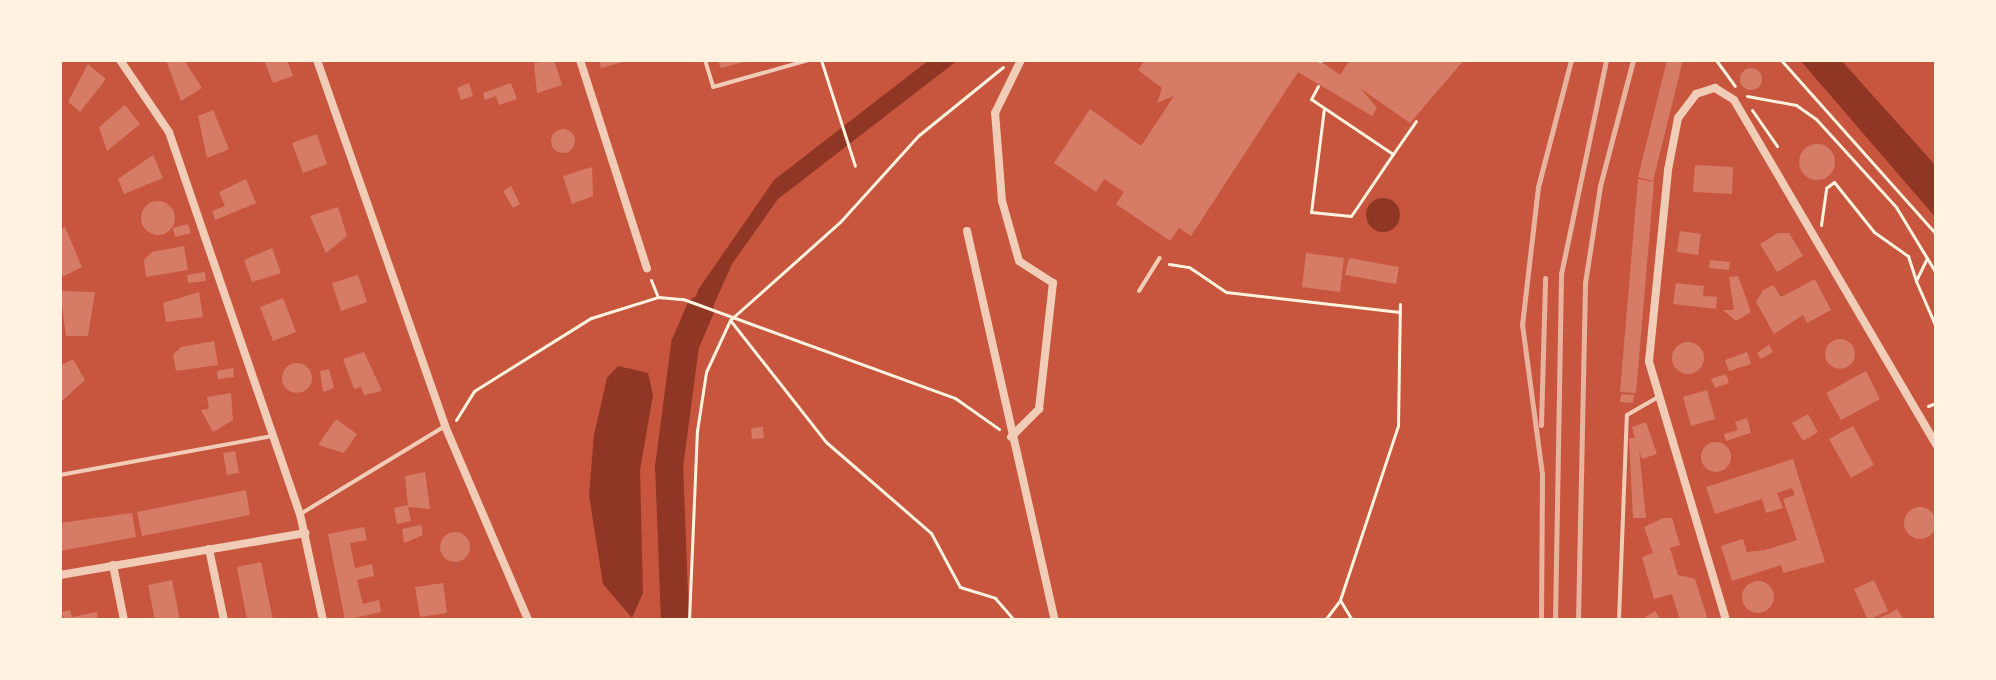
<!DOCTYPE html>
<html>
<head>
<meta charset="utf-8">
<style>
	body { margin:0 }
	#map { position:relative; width:1996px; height:680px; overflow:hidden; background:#c8553d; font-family:Arial,sans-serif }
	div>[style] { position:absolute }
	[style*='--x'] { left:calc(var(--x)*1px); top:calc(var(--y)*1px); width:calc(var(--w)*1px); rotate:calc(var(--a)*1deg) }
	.water>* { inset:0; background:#8f3625 }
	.round { border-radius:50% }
	.river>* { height:28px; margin:-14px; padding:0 14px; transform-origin:14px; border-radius:14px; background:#8f3625 }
	.building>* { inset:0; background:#d67c66 }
	.path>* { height:3px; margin:-1.5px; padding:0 1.5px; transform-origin:1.5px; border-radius:1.5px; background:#fff3e0 }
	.service>* { height:4px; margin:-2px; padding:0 2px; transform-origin:2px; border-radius:2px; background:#f1ccb7 }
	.minor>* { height:8px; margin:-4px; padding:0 4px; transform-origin:4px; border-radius:4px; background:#f1ccb7 }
	.rail>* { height:5px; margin:-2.5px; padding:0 2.5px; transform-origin:2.5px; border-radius:2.5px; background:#e9b49f }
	span { translate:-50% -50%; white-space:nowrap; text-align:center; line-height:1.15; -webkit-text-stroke:6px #fff3e0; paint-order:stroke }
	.frame { position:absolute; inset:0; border:62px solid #fff3e0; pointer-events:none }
</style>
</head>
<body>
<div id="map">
	<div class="water">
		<div style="clip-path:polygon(929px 60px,958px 60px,778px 199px,732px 264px,695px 347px,682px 343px,698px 290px,774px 180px)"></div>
		<div style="clip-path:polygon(1800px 60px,1841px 60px,1936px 166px,1936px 218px)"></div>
		<div class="round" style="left:1366px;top:198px;width:34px;height:34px"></div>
		<div style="clip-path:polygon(618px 366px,648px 373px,653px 395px,640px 470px,643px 593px,632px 618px,603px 584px,589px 495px,594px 435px,607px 378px)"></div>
	</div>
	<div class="river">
		<div style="--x:675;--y:620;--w:153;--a:-92.2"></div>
		<div style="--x:669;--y:467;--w:123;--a:-82.5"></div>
		<div style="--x:685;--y:345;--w:38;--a:-67"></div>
	</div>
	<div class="building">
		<div style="clip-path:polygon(166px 60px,184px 60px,202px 88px,181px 101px)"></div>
		<div style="clip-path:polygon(264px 60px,287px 60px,293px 76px,273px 83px)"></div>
		<div style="clip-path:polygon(554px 60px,562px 85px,537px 93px,534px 63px)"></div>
		<div style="clip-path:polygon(599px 60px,626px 60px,626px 61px,601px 68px)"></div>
		<div style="clip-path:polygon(718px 60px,747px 60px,747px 61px,721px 68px)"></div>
		<div style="clip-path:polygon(1145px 60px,1319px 60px,1340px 75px,1350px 60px,1464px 60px,1410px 123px,1360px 88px,1377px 108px,1372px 116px,1298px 72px,1191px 236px,1179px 228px,1170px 241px,1116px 204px,1124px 192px,1104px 179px,1096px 192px,1054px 163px,1090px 109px,1141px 146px,1174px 96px,1157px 103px,1162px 88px,1138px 70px)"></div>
		<div style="clip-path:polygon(1667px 60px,1683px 60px,1653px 181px,1638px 177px)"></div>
		<div style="clip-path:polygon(88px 64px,106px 79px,80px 112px,68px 102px)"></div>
		<div class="round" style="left:1740px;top:68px;width:22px;height:22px"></div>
		<div style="clip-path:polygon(469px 83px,473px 96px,461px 100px,457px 88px)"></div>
		<div style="clip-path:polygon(511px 83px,517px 99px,499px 105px,496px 96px,485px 100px,483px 93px)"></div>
		<div style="clip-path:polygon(125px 105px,140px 124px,107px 151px,99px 127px)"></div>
		<div style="clip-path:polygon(213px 110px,229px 149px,207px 158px,198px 116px)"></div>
		<div class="round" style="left:551px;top:129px;width:24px;height:24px"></div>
		<div style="clip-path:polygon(317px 134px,327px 164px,303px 173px,292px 143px)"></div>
		<div class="round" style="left:1799px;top:144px;width:36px;height:36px"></div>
		<div style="clip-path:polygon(153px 155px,163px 178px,124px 194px,118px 179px)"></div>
		<div style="clip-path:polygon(1695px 165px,1733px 167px,1732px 194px,1693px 192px)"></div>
		<div style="clip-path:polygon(592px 167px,593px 196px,572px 204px,563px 176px)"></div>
		<div style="clip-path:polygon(246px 179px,256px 203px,215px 220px,212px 211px,225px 206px,219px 192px)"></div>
		<div style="clip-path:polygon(1638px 179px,1654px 182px,1636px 393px,1620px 392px)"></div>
		<div style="clip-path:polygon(511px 186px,520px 204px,513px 208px,503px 191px)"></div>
		<div class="round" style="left:141px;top:201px;width:34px;height:34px"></div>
		<div style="clip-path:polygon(338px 207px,347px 236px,326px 253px,310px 216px)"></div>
		<div style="clip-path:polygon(188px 224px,191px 233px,175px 237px,173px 228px)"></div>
		<div style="clip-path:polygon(65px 227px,82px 267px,60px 278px,60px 230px)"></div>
		<div style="clip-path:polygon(1680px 231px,1701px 234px,1698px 255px,1677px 252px)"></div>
		<div style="clip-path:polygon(1778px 233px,1789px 233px,1803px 256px,1777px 272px,1760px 244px)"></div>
		<div style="clip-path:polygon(184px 246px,188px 270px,146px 277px,144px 260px,152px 252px)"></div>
		<div style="clip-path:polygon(272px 248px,281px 273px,252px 282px,244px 260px)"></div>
		<div style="clip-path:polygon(1306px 253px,1344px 258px,1340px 292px,1302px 287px)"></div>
		<div style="clip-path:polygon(1349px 258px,1399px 267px,1396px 284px,1345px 275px)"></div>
		<div style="clip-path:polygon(1710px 260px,1730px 262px,1729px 270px,1709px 268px)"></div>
		<div style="clip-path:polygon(205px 272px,206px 281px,188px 283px,187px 275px)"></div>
		<div style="clip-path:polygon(358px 275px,367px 302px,341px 311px,332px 283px)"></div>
		<div style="clip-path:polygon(1738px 276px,1751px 312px,1736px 321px,1723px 310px,1734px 310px,1729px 277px)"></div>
		<div style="clip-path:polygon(1815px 279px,1831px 310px,1807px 323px,1803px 315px,1774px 334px,1756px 302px,1763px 290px,1773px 285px,1781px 297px)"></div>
		<div style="clip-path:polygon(1676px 283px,1704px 286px,1703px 296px,1717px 297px,1716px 309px,1673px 304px)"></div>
		<div style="clip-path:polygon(60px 291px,95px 292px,88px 336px,66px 336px)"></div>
		<div style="clip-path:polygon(199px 292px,203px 317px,166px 322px,163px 303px)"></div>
		<div style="clip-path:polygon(283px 298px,296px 332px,273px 341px,260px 307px)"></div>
		<div class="round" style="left:1825px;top:339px;width:30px;height:30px"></div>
		<div style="clip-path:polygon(214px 341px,218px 365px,176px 371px,173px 355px,181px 347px)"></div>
		<div class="round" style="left:1672px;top:342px;width:32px;height:32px"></div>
		<div style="clip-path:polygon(1769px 345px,1773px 352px,1761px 359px,1757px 353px)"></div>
		<div style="clip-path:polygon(364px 352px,382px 391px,364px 395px,361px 387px,354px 389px,343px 359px)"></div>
		<div style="clip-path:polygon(1747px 352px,1751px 364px,1729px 371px,1725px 360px)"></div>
		<div style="clip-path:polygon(73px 359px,85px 380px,60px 403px,60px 366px)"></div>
		<div class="round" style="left:282px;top:363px;width:30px;height:30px"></div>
		<div style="clip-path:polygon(233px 368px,234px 377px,218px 379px,217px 371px)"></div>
		<div style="clip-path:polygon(329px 369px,334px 388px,323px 392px,320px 371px)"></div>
		<div style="clip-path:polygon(1866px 371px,1880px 399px,1841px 420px,1826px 393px)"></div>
		<div style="clip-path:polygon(1726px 374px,1729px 383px,1715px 388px,1711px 379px)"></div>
		<div style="clip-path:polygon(1707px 390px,1715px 419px,1691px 426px,1683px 397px)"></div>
		<div style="clip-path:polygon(231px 393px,233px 420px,213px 432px,201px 410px,209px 409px,207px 397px)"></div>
		<div style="clip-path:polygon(1621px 394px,1634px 395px,1633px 403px,1620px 402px)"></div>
		<div style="clip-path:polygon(1808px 414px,1818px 432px,1803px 441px,1792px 423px)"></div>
		<div style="clip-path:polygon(1747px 418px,1751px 433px,1726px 441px,1724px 434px,1738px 430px,1735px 422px)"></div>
		<div style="clip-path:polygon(336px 419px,357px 434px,344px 453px,318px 445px)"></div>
		<div style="clip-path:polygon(1646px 422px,1657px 454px,1642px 459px,1639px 450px,1646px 518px,1633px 518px,1629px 438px,1635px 438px,1632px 427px)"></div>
		<div style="clip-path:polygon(1853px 426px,1874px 465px,1851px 478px,1829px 439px)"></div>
		<div style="clip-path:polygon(763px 427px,764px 438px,752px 439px,751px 428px)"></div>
		<div class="round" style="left:1701px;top:442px;width:30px;height:30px"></div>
		<div style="clip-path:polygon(235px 451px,239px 473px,227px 475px,223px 453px)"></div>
		<div style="clip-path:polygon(1793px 459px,1825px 562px,1783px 573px,1781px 565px,1732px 581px,1721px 546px,1743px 539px,1747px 552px,1765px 550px,1797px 540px,1783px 499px,1795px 495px,1792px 488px,1777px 493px,1783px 508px,1766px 513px,1762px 499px,1715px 514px,1706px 487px)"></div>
		<div style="clip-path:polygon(425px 472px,430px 509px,408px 507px,411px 521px,397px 524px,394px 508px,408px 505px,405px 476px)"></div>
		<div style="clip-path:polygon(246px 490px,250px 515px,142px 536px,137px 512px)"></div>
		<div class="round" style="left:1904px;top:507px;width:32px;height:32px"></div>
		<div style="clip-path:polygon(132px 513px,136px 537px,60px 551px,60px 523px)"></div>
		<div style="clip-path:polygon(1663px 518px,1672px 518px,1680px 545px,1670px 548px,1678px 575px,1695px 579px,1708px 620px,1680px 620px,1672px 594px,1654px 599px,1642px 557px,1653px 553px,1644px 527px)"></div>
		<div style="clip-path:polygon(421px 525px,423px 535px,404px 543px,402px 529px)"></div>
		<div style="clip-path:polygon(364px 527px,367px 540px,350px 543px,355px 568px,372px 564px,374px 576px,357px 580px,363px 604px,379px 600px,381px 612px,345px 620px,328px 534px)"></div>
		<div class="round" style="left:440px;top:532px;width:30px;height:30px"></div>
		<div style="clip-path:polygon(261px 562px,273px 620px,247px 620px,237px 567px)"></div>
		<div style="clip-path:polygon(172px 580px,180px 620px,155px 620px,148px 585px)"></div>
		<div style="clip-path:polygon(1874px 580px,1888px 611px,1868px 620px,1854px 589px)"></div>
		<div class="round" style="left:1742px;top:581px;width:32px;height:32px"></div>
		<div style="clip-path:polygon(443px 583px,447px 613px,420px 617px,415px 587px)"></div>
		<div style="clip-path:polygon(1897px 609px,1904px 620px,1875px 620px,1888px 614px)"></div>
		<div style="clip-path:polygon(70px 610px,72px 617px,97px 612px,98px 620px,64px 620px,62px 612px)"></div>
		<div style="clip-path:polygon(1655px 611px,1661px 620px,1641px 620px)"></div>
	</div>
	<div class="path">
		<div style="--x:821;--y:60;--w:111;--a:72.2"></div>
		<div style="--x:1716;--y:60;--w:32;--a:54"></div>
		<div style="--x:1781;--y:60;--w:233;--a:48.3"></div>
		<div style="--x:1320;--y:61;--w:1;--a:-90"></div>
		<div style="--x:1318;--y:86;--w:15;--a:118"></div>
		<div style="--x:1311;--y:99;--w:99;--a:33.9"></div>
		<div style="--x:1393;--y:154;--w:40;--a:-55.1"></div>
		<div style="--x:1747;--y:96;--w:50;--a:10.4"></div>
		<div style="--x:1796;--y:105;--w:24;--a:35"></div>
		<div style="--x:1816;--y:119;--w:119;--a:47.7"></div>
		<div style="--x:1896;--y:207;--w:77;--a:58.8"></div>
		<div style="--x:1324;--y:108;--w:105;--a:97.1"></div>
		<div style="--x:1311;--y:212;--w:40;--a:5.7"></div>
		<div style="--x:1351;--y:216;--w:75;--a:-55.9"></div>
		<div style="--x:1752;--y:110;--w:44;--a:55.2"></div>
		<div style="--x:1821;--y:225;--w:37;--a:-82"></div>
		<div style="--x:1826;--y:188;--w:10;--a:-37"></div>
		<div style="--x:1834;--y:182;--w:64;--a:51.3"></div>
		<div style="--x:1874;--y:232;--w:42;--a:35.2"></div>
		<div style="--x:1908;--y:256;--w:26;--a:72"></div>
		<div style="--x:1927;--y:258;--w:25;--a:116"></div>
		<div style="--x:1916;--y:281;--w:50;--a:66.5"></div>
		<div style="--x:1169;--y:264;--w:20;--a:9"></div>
		<div style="--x:1189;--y:267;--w:45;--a:34"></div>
		<div style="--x:1226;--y:292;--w:175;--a:6.6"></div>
		<div style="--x:651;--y:280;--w:18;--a:68"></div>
		<div style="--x:658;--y:297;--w:25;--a:5"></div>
		<div style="--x:683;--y:299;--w:289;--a:20"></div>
		<div style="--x:955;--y:398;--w:54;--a:35.2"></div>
		<div style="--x:730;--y:320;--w:155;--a:51.8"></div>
		<div style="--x:826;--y:442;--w:139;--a:40.9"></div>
		<div style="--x:931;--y:533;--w:61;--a:61.8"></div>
		<div style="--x:960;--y:587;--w:37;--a:17"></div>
		<div style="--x:995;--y:598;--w:29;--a:49"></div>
		<div style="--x:1928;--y:406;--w:9;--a:-21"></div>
		<div style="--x:456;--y:420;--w:34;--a:-58"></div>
		<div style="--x:474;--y:391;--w:138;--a:-32"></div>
		<div style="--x:591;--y:318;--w:70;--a:-17.4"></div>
		<div style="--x:1340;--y:600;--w:23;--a:59"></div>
		<div style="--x:689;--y:620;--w:189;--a:-87.6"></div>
		<div style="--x:697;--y:431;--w:60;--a:-81.3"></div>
		<div style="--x:706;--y:372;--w:57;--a:-65.2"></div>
		<div style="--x:730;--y:320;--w:147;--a:-41.7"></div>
		<div style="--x:840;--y:222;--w:118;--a:-47.8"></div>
		<div style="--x:919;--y:135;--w:108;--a:-39"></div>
		<div style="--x:1325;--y:620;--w:25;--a:-53"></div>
		<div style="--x:1340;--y:600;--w:183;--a:-71.6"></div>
		<div style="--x:1398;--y:426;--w:122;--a:-89.1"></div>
	</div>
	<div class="service">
		<div style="--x:705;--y:60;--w:28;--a:73"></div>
		<div style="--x:713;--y:87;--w:100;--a:-15.7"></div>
		<div style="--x:1139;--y:291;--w:39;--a:-58"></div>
		<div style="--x:60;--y:475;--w:217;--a:-10.4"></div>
		<div style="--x:302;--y:513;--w:167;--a:-31.3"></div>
		<div style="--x:1619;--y:620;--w:205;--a:-87.8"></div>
		<div style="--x:1627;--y:415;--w:34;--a:-30"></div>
	</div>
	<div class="minor">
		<div style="--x:120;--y:60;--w:87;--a:55.8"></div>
		<div style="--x:169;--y:132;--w:404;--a:71.1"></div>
		<div style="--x:300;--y:514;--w:108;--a:77.8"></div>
		<div style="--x:317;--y:60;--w:388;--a:70.7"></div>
		<div style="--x:445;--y:426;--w:211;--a:66.8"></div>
		<div style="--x:580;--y:60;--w:219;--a:72.2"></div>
		<div style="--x:967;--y:231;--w:399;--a:77.3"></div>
		<div style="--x:1011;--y:437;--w:40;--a:-45"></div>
		<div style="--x:1039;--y:409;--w:127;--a:-83.7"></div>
		<div style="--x:1053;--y:283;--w:40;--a:-147.1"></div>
		<div style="--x:1019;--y:261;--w:62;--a:-105.8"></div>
		<div style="--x:1002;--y:201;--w:88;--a:-94.5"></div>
		<div style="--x:995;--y:113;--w:59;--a:-63.9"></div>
		<div style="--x:209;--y:549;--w:73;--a:78.1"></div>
		<div style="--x:113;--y:565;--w:56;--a:78.7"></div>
		<div style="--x:60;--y:575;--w:249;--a:-9.7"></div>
		<div style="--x:1726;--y:620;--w:270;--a:-106.6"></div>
		<div style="--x:1649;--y:361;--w:192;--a:-84.3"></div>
		<div style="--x:1668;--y:170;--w:53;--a:-79.1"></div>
		<div style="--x:1678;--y:118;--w:30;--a:-53"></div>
		<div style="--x:1696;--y:94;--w:20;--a:-18"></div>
		<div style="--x:1715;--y:88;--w:22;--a:32"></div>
		<div style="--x:1734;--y:100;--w:399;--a:59.6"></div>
	</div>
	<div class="rail">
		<div style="--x:1541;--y:425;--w:147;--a:-88.4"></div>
		<div style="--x:1541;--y:620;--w:146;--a:-89.6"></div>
		<div style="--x:1542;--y:474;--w:150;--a:-97.6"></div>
		<div style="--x:1522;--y:325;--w:139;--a:-83.4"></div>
		<div style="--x:1538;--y:187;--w:131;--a:-75.4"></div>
		<div style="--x:1555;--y:620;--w:346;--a:-89"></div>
		<div style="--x:1561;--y:274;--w:219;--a:-78.1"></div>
		<div style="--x:1578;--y:620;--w:337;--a:-88.8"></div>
		<div style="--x:1585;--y:283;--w:98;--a:-81.2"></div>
		<div style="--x:1600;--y:186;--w:130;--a:-75.3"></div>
	</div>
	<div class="frame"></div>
</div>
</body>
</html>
